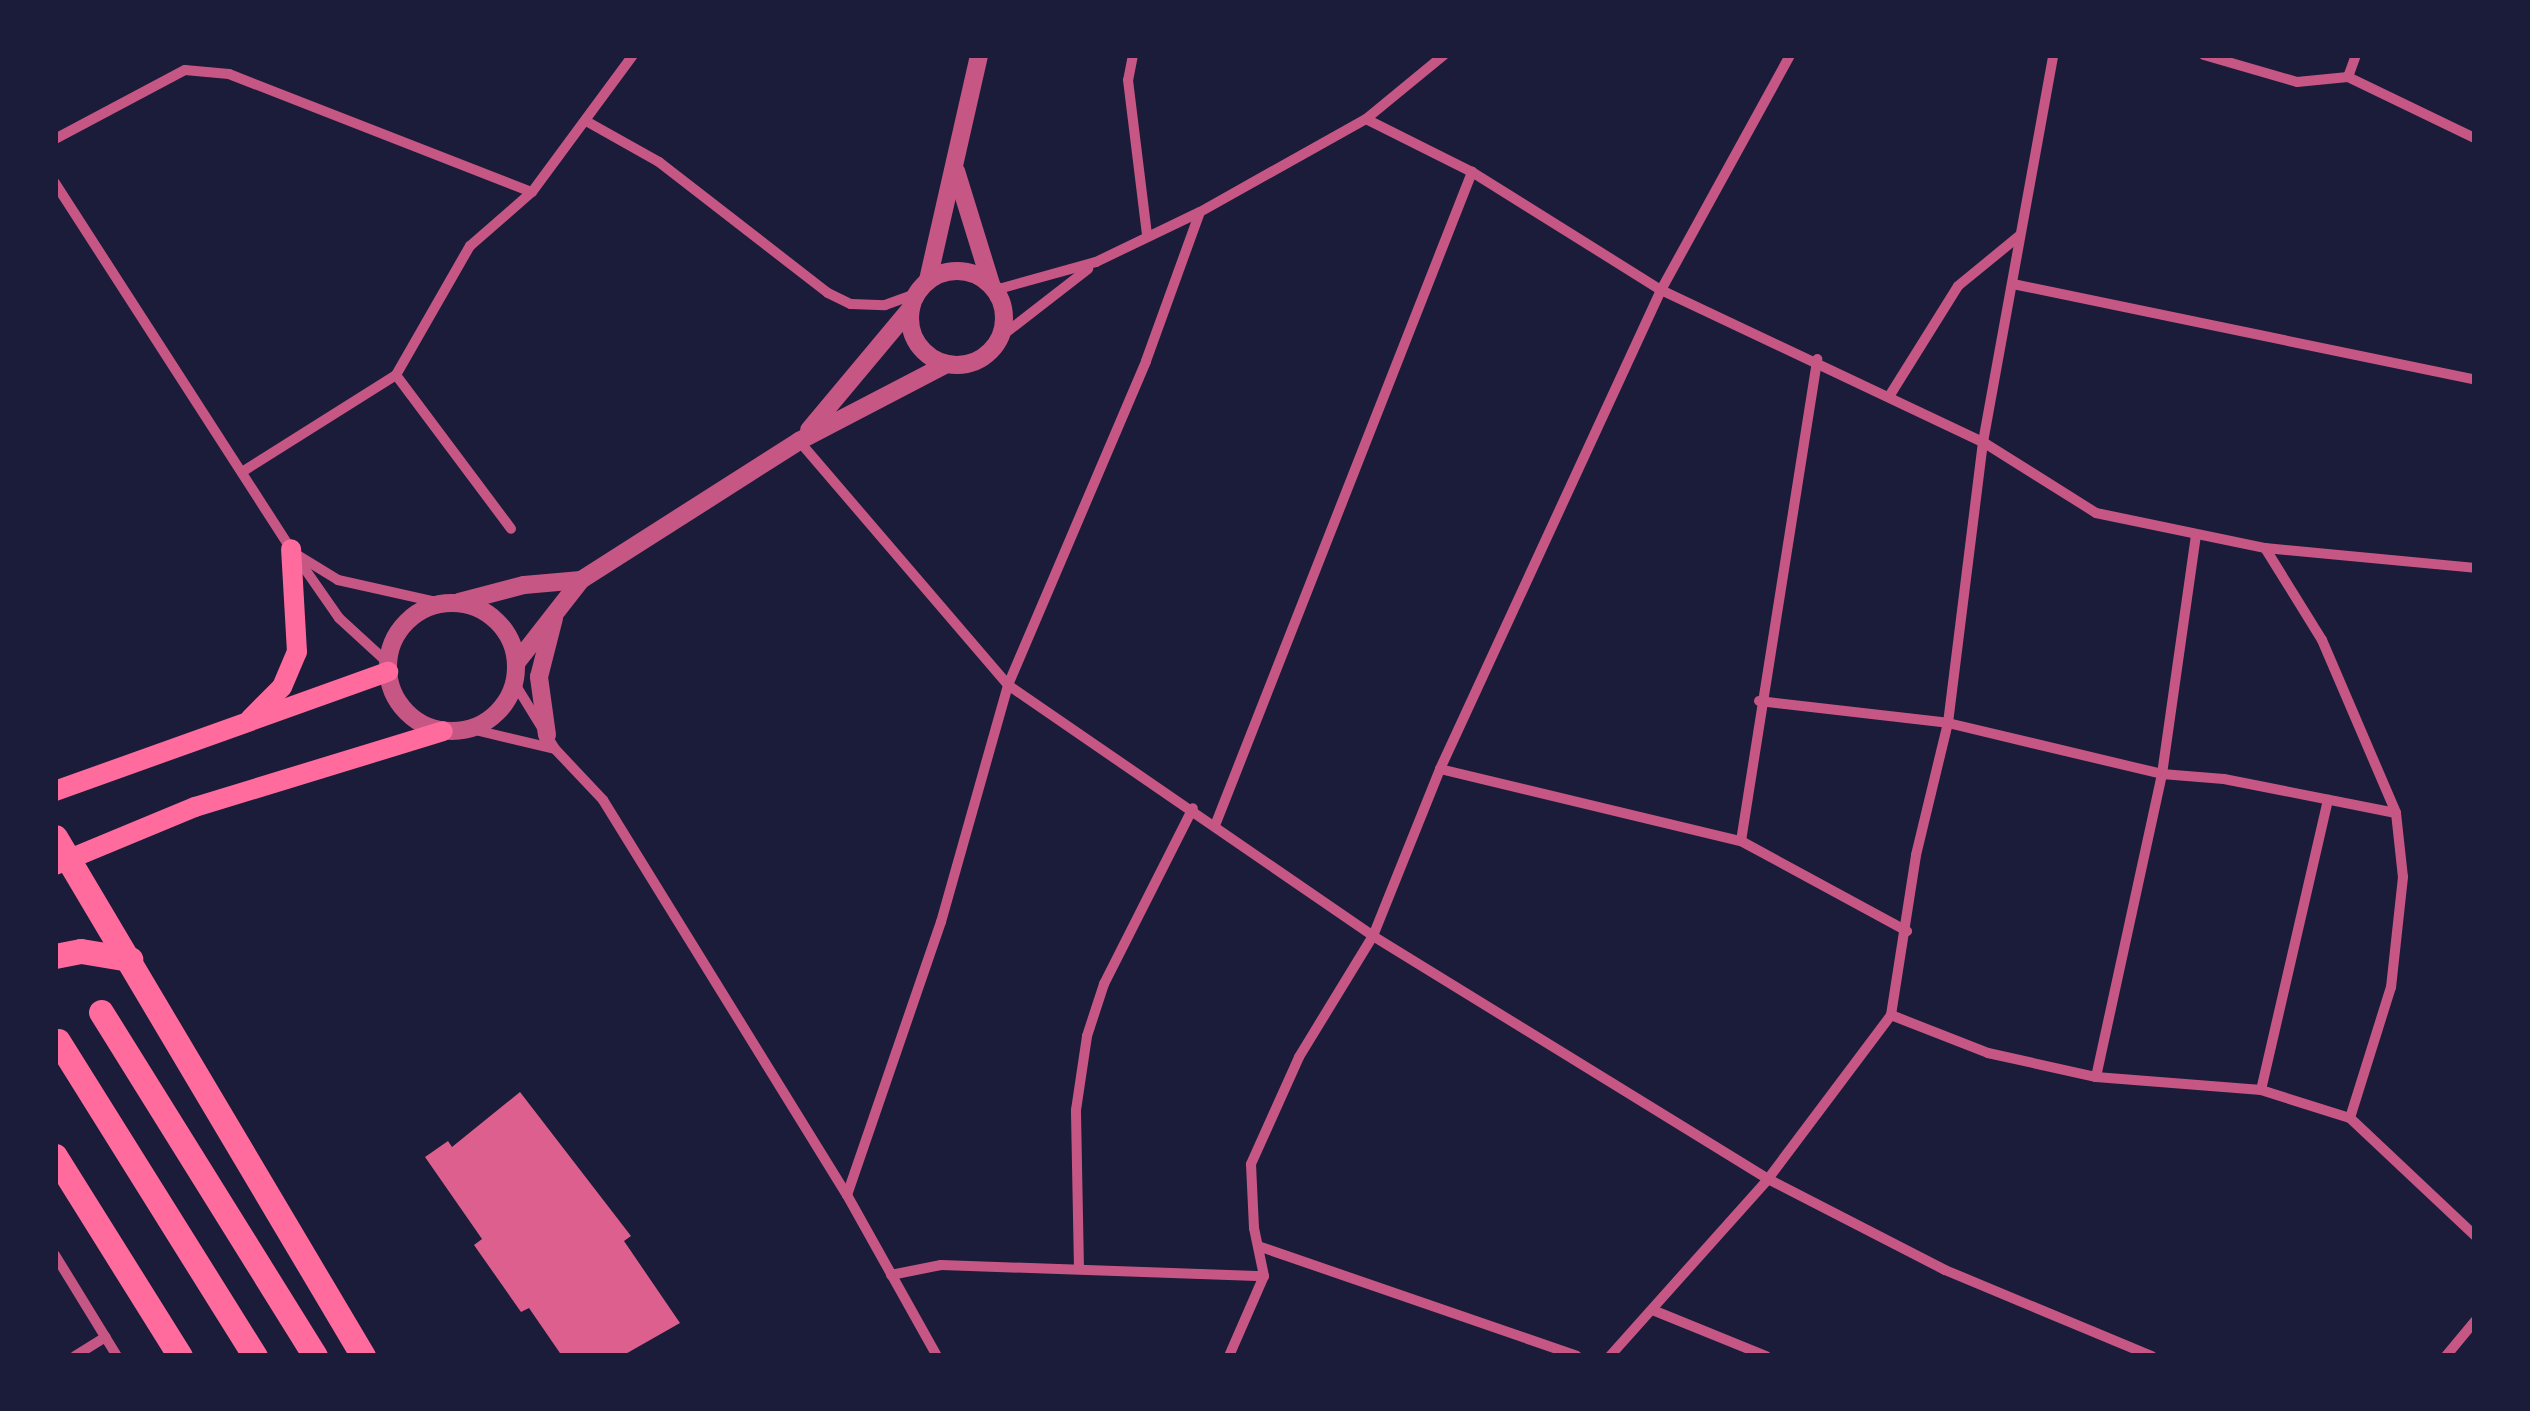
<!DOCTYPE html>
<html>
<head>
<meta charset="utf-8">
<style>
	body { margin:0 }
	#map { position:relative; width:2530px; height:1411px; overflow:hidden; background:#1b1b3a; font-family:"Golos Text",sans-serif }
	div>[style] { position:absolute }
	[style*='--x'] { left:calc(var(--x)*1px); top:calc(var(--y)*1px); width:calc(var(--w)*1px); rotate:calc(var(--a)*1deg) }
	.building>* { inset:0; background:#dd5f8e }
	.minor>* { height:10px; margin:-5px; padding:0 5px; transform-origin:5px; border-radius:5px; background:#c65784 }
	.tertiary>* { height:18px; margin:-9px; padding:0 9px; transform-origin:9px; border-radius:9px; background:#c65784 }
	.tertiary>.ring { margin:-9px; padding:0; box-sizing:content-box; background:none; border:18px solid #c65784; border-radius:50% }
	.secondary>* { height:20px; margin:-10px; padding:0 10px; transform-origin:10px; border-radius:10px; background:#ff6b9d }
	.primary>* { height:25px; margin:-12.5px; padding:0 12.5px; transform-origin:12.5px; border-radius:12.5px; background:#ff6b9d }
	span { translate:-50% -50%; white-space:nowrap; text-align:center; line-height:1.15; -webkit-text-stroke:9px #1b1b3a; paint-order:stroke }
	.frame { position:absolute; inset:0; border:58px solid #1b1b3a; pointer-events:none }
</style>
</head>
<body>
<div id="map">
	<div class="building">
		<div style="clip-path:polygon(520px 1092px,631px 1236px,624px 1241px,680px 1323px,622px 1356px,562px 1356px,529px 1308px,521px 1312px,474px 1245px,482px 1239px,425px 1157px,448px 1141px,452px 1147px)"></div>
	</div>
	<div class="minor">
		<div style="--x:1133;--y:55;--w:25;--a:101"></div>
		<div style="--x:1128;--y:80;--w:155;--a:83"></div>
		<div style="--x:2204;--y:55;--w:97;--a:16.2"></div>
		<div style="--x:2297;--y:82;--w:51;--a:-5.6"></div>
		<div style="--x:2348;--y:77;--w:141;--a:25.7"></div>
		<div style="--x:2348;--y:77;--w:23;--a:-70"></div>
		<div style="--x:1366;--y:119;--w:119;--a:26.6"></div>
		<div style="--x:1472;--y:172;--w:223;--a:32"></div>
		<div style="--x:1661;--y:290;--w:356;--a:25.3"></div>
		<div style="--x:1983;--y:442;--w:133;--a:32.1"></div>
		<div style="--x:2096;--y:513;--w:173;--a:11.7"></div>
		<div style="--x:2265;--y:548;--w:211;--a:5.4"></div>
		<div style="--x:586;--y:121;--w:84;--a:29.3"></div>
		<div style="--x:659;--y:162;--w:214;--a:37.8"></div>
		<div style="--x:828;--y:293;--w:25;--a:26"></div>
		<div style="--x:851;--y:304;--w:34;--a:2"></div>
		<div style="--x:885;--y:305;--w:33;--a:-20"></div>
		<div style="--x:55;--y:139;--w:147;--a:-28"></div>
		<div style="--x:185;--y:70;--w:44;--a:5.2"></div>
		<div style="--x:229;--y:74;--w:325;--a:21.3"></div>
		<div style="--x:55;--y:183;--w:435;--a:57.2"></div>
		<div style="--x:291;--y:549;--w:84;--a:55.2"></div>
		<div style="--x:339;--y:618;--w:64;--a:42.5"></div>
		<div style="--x:2013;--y:284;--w:472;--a:11.7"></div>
		<div style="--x:995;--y:290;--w:105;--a:-15.5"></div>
		<div style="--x:1096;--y:262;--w:115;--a:-25.7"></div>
		<div style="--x:1200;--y:212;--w:190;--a:-29.3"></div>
		<div style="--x:1366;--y:119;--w:101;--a:-39.4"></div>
		<div style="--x:999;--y:338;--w:113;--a:-37.8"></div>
		<div style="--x:396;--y:375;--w:192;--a:53.2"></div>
		<div style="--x:1890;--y:395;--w:128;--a:-58"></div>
		<div style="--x:1958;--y:286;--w:79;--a:-39.3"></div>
		<div style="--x:799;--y:441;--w:321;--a:49.4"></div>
		<div style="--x:1008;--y:685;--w:443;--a:34.5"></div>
		<div style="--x:1373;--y:936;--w:464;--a:31.6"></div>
		<div style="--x:1768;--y:1179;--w:199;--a:27.2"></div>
		<div style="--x:1945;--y:1270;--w:224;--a:22.6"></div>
		<div style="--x:242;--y:472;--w:182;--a:-32.2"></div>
		<div style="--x:396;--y:375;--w:149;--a:-60.2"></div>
		<div style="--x:470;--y:246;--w:82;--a:-41.1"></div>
		<div style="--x:532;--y:192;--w:170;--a:-53.6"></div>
		<div style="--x:2265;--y:548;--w:108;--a:58.2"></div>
		<div style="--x:2322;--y:640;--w:188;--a:66.8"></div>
		<div style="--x:2396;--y:813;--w:64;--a:83.8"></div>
		<div style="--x:2403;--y:877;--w:111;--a:96.2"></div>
		<div style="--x:2391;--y:987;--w:137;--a:107.4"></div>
		<div style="--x:299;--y:556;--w:46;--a:31.6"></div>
		<div style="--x:338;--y:580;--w:106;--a:12.6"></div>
		<div style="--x:515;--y:684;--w:76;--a:58.4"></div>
		<div style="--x:555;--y:749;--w:70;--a:46.7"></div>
		<div style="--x:603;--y:800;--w:464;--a:58.3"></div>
		<div style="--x:847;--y:1195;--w:184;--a:60.8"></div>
		<div style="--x:1759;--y:701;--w:190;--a:6.6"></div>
		<div style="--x:1948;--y:723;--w:220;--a:13.4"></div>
		<div style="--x:2162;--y:774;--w:62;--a:4.6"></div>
		<div style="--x:2224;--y:779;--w:175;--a:11.2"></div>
		<div style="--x:471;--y:729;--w:86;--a:13.4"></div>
		<div style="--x:1440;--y:769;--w:528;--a:-65.23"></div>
		<div style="--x:1661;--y:290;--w:268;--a:-61.2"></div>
		<div style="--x:1216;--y:823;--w:700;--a:-68.53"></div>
		<div style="--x:1741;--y:841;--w:488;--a:-81"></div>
		<div style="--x:1891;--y:1015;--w:104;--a:21.4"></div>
		<div style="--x:1988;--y:1053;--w:111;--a:12.5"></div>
		<div style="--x:2096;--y:1077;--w:166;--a:4.5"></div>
		<div style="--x:2261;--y:1090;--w:93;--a:17.5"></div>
		<div style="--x:2350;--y:1118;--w:172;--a:43.3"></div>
		<div style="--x:2096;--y:1077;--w:310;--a:-77.7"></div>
		<div style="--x:2162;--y:774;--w:241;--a:-81.9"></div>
		<div style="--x:2261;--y:1090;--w:298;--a:-77"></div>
		<div style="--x:847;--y:1195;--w:289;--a:-71"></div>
		<div style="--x:941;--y:922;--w:246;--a:-74.2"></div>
		<div style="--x:1008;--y:685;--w:352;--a:-66.9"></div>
		<div style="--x:1146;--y:361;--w:158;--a:-70.1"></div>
		<div style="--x:1258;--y:1246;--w:337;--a:19"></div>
		<div style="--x:55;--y:1255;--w:119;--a:58.5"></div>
		<div style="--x:1079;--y:1269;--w:159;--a:-91.1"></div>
		<div style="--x:1076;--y:1110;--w:75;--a:-81.5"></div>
		<div style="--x:1087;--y:1036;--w:55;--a:-71.9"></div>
		<div style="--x:1104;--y:984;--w:197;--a:-63.2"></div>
		<div style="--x:891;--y:1275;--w:51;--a:-11.3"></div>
		<div style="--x:941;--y:1265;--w:323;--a:2"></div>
		<div style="--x:1655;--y:1311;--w:120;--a:22.1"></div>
		<div style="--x:75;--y:1356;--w:36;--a:-32"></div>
		<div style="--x:1229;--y:1356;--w:87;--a:-66.4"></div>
		<div style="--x:1264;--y:1276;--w:49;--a:-101.8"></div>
		<div style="--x:1254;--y:1228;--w:64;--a:-92.7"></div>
		<div style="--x:1251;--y:1164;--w:117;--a:-65.8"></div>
		<div style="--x:1299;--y:1057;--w:142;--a:-58.6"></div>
		<div style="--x:1373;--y:936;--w:180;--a:-68.1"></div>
		<div style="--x:1440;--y:769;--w:309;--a:13.5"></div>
		<div style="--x:1741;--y:841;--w:189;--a:28.5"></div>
		<div style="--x:1610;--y:1356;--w:237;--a:-48.2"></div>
		<div style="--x:1768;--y:1179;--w:205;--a:-53.1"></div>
		<div style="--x:1891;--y:1015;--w:162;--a:-81.1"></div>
		<div style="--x:1916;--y:855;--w:136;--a:-76.4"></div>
		<div style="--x:1948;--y:723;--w:283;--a:-82.9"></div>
		<div style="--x:1983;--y:442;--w:393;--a:-79.7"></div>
		<div style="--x:2446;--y:1356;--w:45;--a:-50.4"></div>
	</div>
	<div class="tertiary">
		<div style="--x:956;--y:171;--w:118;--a:72.8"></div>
		<div class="ring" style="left:910px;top:271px;width:76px;height:76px"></div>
		<div style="--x:928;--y:280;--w:231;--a:-77.2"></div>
		<div style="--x:809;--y:430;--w:159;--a:-50.1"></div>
		<div style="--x:459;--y:602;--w:67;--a:-14.7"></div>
		<div style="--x:524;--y:585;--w:57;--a:-5"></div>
		<div class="ring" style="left:388px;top:603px;width:110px;height:110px"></div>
		<div style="--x:517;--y:662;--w:104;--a:-52"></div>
		<div style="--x:581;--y:580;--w:259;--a:-32.5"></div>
		<div style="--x:799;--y:441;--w:167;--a:-27.5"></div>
		<div style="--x:547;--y:735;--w:59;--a:-97.9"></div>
		<div style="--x:539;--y:677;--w:61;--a:-75.7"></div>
	</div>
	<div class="secondary">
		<div style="--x:250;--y:719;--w:45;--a:-45"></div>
		<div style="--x:282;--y:687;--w:38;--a:-67"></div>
		<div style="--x:297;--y:652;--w:103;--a:-93.3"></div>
		<div style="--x:55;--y:791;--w:354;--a:-19.7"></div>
		<div style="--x:55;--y:865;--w:152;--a:-22.5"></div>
		<div style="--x:195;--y:807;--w:259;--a:-17"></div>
	</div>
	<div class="primary">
		<div style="--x:55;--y:837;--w:604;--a:59.31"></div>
		<div style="--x:55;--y:956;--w:26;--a:-11"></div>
		<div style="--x:81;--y:951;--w:50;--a:9.3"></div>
		<div style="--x:101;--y:1012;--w:405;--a:58.1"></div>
		<div style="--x:58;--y:1041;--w:372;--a:58"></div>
		<div style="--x:55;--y:1156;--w:236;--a:58"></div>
	</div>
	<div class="frame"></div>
</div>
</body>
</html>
